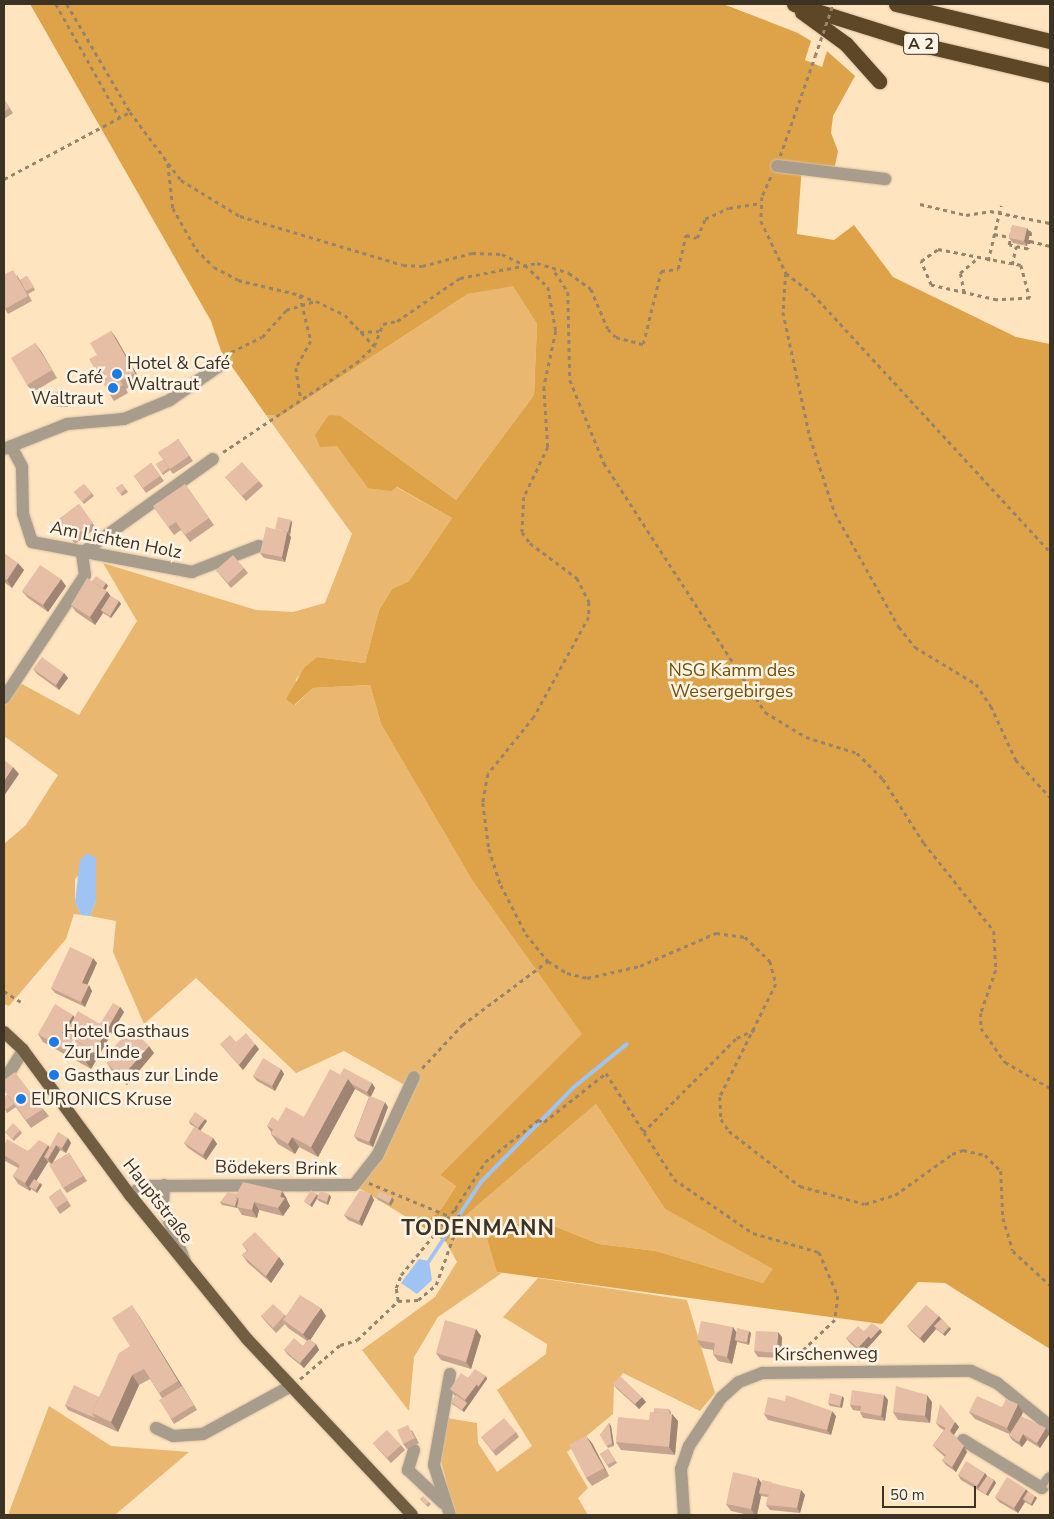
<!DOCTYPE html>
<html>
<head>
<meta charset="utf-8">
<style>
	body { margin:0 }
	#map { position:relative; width:1054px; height:1519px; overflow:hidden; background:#ffe4c0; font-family:"Nunito Sans",sans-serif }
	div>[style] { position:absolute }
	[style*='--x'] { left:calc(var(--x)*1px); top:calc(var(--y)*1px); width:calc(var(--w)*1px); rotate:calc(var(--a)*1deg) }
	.green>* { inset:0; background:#e9b770 }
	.forest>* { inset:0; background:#dea349 }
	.water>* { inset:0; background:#9fc3f2 }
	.stream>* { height:4px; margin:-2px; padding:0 2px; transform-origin:2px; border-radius:2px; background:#9fc3f2 }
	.path>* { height:2.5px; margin-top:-1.25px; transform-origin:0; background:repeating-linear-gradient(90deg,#96846c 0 4px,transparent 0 8px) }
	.roads { filter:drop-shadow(0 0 1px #d8c1a1) drop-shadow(0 0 1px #d8c1a1) }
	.minor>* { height:12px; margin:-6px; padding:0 6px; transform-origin:6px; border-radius:6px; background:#a89c8d }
	.major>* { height:12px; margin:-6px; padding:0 6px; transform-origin:6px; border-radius:6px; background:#715d42 }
	.highway>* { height:15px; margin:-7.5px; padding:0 7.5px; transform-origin:7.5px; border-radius:7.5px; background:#5e4727 }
	.path-bridge>* { height:2.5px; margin-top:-1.25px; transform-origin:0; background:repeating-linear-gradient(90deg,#96846c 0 4px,transparent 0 8px) }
	.wall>* { inset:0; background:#c5a38e }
	.shaded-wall>* { inset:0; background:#a08574 }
	.building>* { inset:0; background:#e5bea5 }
	.dots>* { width:14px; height:14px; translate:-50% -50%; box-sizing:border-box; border:2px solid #fff4e5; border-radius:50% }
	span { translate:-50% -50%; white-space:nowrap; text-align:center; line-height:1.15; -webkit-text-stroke:5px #fff4e5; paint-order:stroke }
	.shield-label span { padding:1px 4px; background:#fff4e5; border:1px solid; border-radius:4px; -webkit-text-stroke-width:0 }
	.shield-label { font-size:16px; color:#3d3324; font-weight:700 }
	.poi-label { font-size:18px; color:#3d3324 }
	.left { translate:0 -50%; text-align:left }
	.right { translate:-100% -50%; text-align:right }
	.street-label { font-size:18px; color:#3d3324 }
	.park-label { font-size:18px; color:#764e06 }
	.district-label { font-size:22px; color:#3d3324; font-weight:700; letter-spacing:1px }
	.frame { position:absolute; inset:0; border:5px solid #3d3324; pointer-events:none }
	.scale { position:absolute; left:882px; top:1486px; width:94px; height:22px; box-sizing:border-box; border:2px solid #3d3324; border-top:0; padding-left:6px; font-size:15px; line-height:18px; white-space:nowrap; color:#3d3324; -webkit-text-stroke:4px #fff4e5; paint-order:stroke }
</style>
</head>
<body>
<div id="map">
	<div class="green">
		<div style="clip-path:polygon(764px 148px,1050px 1342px,579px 1038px,440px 1175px,456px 1186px,442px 1208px,421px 1226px,354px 1185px,372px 1173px,412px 1089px,344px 1051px,296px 1073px,196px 978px,144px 1024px,113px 952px,116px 921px,90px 916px,96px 901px,96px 858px,75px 879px,75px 902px,81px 915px,74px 914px,66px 939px,9px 1006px,4px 1004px,4px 844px,26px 825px,58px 775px,4px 736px,4px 707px,20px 683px,79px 715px,137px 621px,103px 563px,256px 610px,293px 612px,325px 603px,352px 534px,266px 415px,281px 416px,468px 294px,513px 285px,537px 324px,534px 395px,456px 500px,341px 416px,337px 446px,349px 461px,452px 518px,409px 581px,392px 589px,379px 610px,365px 663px,317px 657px,296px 679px,295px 705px,313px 688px,370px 685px,381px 724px,472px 880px,538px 972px,540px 320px,516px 281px,470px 286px,261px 377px)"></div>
		<div style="clip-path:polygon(596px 1104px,665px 1209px,774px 1269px,763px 1283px,656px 1251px,599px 1244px,554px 1226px,497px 1272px,502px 1273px,438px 1317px,414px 1357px,409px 1411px,362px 1350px,435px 1297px,457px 1262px,446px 1242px,464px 1217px)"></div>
		<div style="clip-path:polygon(538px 1278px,687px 1300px,715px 1393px,700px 1411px,623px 1373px,614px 1385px,613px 1414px,567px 1452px,588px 1488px,578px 1498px,588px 1515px,455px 1515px,441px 1461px,447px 1418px,477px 1423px,478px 1443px,497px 1472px,532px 1446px,497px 1390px,546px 1354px,547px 1344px,503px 1317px)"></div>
		<div style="clip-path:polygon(49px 1406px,111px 1446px,189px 1452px,115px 1515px,8px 1515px)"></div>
	</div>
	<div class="forest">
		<div style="clip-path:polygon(30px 4px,723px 4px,798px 33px,811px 41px,805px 60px,822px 67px,827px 51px,855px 76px,833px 116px,831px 133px,838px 151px,835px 166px,802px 165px,797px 234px,834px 240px,854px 225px,893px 277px,1016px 337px,1050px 344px,1050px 1349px,945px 1283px,918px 1282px,882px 1324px,497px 1272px,487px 1238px,518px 1224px,554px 1226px,599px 1244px,656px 1251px,763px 1283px,773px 1269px,665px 1209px,596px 1104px,464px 1217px,446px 1242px,421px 1226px,442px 1208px,456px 1186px,440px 1175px,582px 1034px,472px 880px,381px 724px,370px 685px,313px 688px,294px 705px,286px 699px,304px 668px,317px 657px,365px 663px,379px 610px,392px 589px,409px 581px,452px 518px,397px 487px,391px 491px,368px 488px,337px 446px,320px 447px,315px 435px,329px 415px,341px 416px,456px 500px,534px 395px,537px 324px,513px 286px,468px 294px,281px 416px,266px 415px,221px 351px,211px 321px)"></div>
	</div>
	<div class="water">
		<div style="clip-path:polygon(87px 853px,96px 858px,96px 901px,90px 916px,81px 915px,75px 902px,80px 860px)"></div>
		<div style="clip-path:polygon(419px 1259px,429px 1261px,432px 1280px,417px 1294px,401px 1283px)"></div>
	</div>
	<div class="stream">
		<div style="--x:429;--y:1261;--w:95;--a:-56.6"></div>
		<div style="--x:481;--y:1182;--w:133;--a:-45.6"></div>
		<div style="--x:574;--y:1087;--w:68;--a:-39.1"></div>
	</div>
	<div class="path">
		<div style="--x:56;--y:4;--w:131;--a:60.7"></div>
		<div style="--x:67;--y:4;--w:125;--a:59.7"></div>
		<div style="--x:130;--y:112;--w:85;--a:53.1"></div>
		<div style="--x:181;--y:180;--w:69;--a:31.4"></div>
		<div style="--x:240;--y:216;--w:170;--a:16.7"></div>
		<div style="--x:403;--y:265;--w:19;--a:3"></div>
		<div style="--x:422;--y:266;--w:52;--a:-14.6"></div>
		<div style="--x:472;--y:253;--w:30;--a:2"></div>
		<div style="--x:502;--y:254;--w:25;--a:26"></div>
		<div style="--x:525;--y:265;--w:32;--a:44"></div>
		<div style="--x:548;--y:287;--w:45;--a:79.7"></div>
		<div style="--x:556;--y:331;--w:57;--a:102.1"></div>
		<div style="--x:544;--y:387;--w:60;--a:86.2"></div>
		<div style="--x:548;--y:447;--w:55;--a:115.6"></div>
		<div style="--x:524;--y:497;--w:35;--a:93"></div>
		<div style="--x:522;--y:532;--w:14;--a:54"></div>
		<div style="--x:530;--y:543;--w:59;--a:36.7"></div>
		<div style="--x:577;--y:578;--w:27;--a:63"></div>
		<div style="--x:589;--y:602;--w:15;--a:90"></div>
		<div style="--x:589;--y:617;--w:114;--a:118.8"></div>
		<div style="--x:534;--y:717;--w:73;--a:128.9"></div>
		<div style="--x:488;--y:774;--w:29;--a:100"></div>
		<div style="--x:483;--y:803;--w:46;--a:82.6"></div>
		<div style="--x:489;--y:849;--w:38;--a:72"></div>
		<div style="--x:501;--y:885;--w:55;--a:63"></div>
		<div style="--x:526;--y:934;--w:35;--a:51"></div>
		<div style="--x:548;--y:961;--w:22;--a:32"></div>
		<div style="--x:567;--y:973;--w:21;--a:14"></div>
		<div style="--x:587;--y:978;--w:54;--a:-12.8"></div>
		<div style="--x:640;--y:966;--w:83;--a:-23.5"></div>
		<div style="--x:716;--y:933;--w:29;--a:8"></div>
		<div style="--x:745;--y:937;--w:35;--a:44"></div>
		<div style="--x:770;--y:961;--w:24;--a:75"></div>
		<div style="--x:776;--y:984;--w:126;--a:116.4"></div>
		<div style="--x:720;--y:1097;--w:22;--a:87"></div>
		<div style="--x:721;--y:1119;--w:14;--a:56"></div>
		<div style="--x:729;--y:1131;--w:90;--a:37.8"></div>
		<div style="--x:800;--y:1186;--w:67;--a:15.5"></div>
		<div style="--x:865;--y:1204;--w:31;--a:-17"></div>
		<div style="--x:895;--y:1195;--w:70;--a:-35.7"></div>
		<div style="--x:952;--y:1154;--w:12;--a:-20"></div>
		<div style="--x:963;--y:1150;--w:23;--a:13"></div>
		<div style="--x:985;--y:1155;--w:23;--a:45"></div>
		<div style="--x:1001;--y:1171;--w:47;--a:87.6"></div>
		<div style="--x:1003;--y:1218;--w:34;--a:73"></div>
		<div style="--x:1013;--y:1251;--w:50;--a:42.6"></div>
		<div style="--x:780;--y:156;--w:106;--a:-70.7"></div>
		<div style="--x:168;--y:164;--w:44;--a:83.5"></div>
		<div style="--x:173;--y:208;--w:47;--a:60.7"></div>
		<div style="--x:196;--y:249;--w:25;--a:45"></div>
		<div style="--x:214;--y:267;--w:27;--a:28"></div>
		<div style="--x:238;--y:280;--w:64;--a:13.6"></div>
		<div style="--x:300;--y:295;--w:47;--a:76.6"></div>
		<div style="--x:311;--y:341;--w:31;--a:119"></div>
		<div style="--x:296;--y:368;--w:30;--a:81"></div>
		<div style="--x:771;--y:177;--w:22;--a:114"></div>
		<div style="--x:762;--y:197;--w:24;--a:92"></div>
		<div style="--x:761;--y:221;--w:58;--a:64.3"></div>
		<div style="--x:786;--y:273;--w:34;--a:38"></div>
		<div style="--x:813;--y:294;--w:350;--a:47.4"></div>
		<div style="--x:4;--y:179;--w:143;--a:-28"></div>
		<div style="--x:920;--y:204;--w:47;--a:13.4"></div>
		<div style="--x:966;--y:215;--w:24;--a:-9"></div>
		<div style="--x:990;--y:211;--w:61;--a:11.3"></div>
		<div style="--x:1012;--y:228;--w:19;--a:12"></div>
		<div style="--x:1031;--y:232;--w:17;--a:100"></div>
		<div style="--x:1028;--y:249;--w:19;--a:-168"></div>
		<div style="--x:1009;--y:245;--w:17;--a:-80"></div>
		<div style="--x:994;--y:234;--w:16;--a:11"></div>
		<div style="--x:1030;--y:241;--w:21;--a:14"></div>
		<div style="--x:938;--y:249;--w:85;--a:10.9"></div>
		<div style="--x:1021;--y:265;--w:34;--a:75"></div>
		<div style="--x:1030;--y:298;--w:33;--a:177"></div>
		<div style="--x:997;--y:300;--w:68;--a:-167.2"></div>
		<div style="--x:931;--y:285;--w:26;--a:-113"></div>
		<div style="--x:921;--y:261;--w:21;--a:-35"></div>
		<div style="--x:988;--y:261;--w:57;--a:-76.9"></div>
		<div style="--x:1012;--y:265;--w:19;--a:-78"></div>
		<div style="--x:555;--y:272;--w:24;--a:57"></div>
		<div style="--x:568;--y:292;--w:88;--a:88.7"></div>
		<div style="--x:570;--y:380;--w:90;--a:67.7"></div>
		<div style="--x:604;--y:463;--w:297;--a:57.1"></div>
		<div style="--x:765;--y:712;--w:48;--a:31.4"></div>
		<div style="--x:806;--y:737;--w:53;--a:17.4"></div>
		<div style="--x:857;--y:753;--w:37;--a:45"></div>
		<div style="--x:883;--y:779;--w:76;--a:57.4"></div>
		<div style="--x:924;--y:843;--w:112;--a:51.5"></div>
		<div style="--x:994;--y:931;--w:39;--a:87"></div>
		<div style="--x:996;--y:970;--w:46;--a:109.2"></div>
		<div style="--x:981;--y:1013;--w:15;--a:90"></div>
		<div style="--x:981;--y:1028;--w:42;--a:54.8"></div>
		<div style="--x:1005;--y:1062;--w:52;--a:30"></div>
		<div style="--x:786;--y:273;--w:39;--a:94"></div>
		<div style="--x:783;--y:312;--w:128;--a:77.8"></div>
		<div style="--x:810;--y:437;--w:80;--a:71.8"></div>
		<div style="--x:835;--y:513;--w:131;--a:60.7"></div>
		<div style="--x:899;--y:627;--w:26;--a:51"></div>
		<div style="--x:915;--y:647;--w:71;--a:31.2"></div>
		<div style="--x:976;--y:684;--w:27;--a:56"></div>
		<div style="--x:991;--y:706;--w:60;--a:65.2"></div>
		<div style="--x:1016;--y:760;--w:50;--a:47.4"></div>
		<div style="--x:964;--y:293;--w:20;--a:-101"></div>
		<div style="--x:960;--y:273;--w:23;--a:-40"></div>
		<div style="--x:300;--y:295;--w:15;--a:23"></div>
		<div style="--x:360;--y:332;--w:19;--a:-3"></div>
		<div style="--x:231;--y:352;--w:34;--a:-26"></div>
		<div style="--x:262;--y:337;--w:36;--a:-48"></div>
		<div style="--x:286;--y:310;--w:31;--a:-17"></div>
		<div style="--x:316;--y:301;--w:32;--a:26"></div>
		<div style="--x:345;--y:315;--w:42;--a:46.9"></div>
		<div style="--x:223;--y:452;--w:160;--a:-33.8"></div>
		<div style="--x:356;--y:363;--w:25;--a:-43"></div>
		<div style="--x:374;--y:346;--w:24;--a:-68"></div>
		<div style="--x:383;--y:324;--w:14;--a:-12"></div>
		<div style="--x:397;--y:321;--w:76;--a:-34.3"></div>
		<div style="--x:460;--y:278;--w:78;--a:-11"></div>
		<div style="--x:537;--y:263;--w:34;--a:17"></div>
		<div style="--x:569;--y:273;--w:27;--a:36"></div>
		<div style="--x:591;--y:289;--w:43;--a:67"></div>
		<div style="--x:608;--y:329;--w:11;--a:45"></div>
		<div style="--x:616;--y:337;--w:28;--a:15"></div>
		<div style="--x:643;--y:344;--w:75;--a:-76.1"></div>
		<div style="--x:661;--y:271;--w:17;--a:-7"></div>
		<div style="--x:678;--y:269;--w:35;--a:-77"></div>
		<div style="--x:686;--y:235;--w:11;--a:15"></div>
		<div style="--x:697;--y:238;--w:21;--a:-67"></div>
		<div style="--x:705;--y:219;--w:26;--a:-25"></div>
		<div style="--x:729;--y:208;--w:32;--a:-9"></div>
		<div style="--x:4;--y:991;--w:20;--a:33"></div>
		<div style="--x:755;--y:1030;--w:21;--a:155"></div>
		<div style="--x:736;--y:1039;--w:131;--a:134.7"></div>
		<div style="--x:644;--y:1132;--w:56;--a:57.4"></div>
		<div style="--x:674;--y:1179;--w:96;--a:34.4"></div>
		<div style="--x:753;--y:1233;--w:69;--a:16.1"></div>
		<div style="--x:819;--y:1252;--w:48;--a:66.6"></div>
		<div style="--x:838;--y:1296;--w:24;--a:97"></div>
		<div style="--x:835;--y:1320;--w:59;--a:136.4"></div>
		<div style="--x:422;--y:1068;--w:59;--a:-47.1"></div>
		<div style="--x:462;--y:1025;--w:107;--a:-36.7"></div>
		<div style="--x:369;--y:1183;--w:87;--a:22.4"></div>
		<div style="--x:398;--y:1301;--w:13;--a:-99"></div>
		<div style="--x:396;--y:1288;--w:14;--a:-69"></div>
		<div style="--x:401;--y:1275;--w:85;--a:-50.7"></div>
		<div style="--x:455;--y:1209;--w:56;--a:-57.4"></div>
		<div style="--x:485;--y:1162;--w:68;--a:-38.4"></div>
		<div style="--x:538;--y:1120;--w:6;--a:18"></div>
		<div style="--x:544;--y:1122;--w:79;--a:-38.3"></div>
		<div style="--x:606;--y:1073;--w:70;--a:57.2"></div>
		<div style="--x:300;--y:1379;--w:52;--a:-40.4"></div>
		<div style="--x:340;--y:1345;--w:18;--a:-16"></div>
		<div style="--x:357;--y:1340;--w:57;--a:-43.6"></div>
		<div style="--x:398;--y:1301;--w:20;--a:-3"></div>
		<div style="--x:418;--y:1300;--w:23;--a:-40"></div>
		<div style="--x:436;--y:1285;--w:71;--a:-70.3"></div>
		<div style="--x:460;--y:1218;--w:10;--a:-119"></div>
	</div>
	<div class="roads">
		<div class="minor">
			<div style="--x:777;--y:166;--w:109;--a:6.9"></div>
			<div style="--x:11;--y:446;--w:24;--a:62"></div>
			<div style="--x:22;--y:467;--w:47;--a:88.8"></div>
			<div style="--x:23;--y:514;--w:29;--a:72"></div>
			<div style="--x:32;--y:542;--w:163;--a:10.6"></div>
			<div style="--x:192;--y:572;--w:72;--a:-21.2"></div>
			<div style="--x:4;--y:449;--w:68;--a:-21.6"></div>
			<div style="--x:67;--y:424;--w:57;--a:-5"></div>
			<div style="--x:124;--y:419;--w:50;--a:-22.4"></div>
			<div style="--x:170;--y:400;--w:67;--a:-34.6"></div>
			<div style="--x:82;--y:553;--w:161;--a:-35.7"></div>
			<div style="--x:4;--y:698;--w:147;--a:-56.6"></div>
			<div style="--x:85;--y:575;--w:22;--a:-98"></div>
			<div style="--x:4;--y:1081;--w:36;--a:-58"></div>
			<div style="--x:164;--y:1185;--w:21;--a:93"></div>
			<div style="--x:163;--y:1206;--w:62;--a:68.4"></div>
			<div style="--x:130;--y:1195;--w:16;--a:-35"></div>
			<div style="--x:143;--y:1186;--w:211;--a:-0.3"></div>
			<div style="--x:354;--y:1185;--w:37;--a:-52"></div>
			<div style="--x:377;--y:1156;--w:87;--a:-64.9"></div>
			<div style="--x:450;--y:1374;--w:92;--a:100"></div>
			<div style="--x:434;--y:1465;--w:52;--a:72.3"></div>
			<div style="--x:156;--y:1428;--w:19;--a:25"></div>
			<div style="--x:173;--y:1436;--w:30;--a:-4"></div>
			<div style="--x:203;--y:1434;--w:100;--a:-28.6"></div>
			<div style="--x:963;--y:1440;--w:92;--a:31.3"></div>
			<div style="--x:1042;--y:1488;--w:13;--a:-51"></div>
			<div style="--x:414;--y:1450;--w:21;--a:107"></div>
			<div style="--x:408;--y:1470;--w:48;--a:43.3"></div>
			<div style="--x:684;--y:1515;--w:46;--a:-93.7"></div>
			<div style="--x:681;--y:1469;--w:24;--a:-71"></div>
			<div style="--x:689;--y:1446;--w:58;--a:-56.3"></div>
			<div style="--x:721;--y:1398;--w:24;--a:-42"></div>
			<div style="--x:739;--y:1382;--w:26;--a:-21"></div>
			<div style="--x:763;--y:1373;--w:208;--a:-0.6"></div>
			<div style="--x:971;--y:1371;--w:29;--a:25"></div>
			<div style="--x:997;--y:1383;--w:68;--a:39.1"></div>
		</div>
		<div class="major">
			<div style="--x:4;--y:1032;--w:26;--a:43"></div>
			<div style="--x:23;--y:1050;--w:180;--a:53.6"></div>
			<div style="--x:130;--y:1195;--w:186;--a:50.9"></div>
			<div style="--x:247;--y:1339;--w:241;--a:46.8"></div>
		</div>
		<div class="highway">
			<div style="--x:794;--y:4;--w:144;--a:17.4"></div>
			<div style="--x:931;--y:47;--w:122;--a:13.2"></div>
			<div style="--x:896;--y:4;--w:158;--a:13.5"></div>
			<div style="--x:802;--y:12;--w:54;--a:36"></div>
			<div style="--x:846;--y:44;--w:50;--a:48.3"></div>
		</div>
	</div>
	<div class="path-bridge">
		<div style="--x:815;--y:56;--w:55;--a:-70.9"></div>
	</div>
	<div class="wall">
		<div style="clip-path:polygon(4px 99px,13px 113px,4px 119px)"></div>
		<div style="clip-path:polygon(1027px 228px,1030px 233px,1027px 246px,1013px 243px,1009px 238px)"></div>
		<div style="clip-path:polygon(17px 275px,20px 280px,27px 276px,35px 290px,28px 294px,32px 301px,8px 314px,4px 307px)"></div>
		<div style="clip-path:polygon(111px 331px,116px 338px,140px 380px,126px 389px,128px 393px,114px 401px,109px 393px,97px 355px)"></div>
		<div style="clip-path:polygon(35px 343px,57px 378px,33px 392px,27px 385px)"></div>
		<div style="clip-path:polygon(66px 391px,68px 394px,68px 407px,55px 407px,53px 405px)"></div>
		<div style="clip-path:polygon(178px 439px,193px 461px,173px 474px,170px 470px,163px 475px,156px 464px,163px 460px,166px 448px)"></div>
		<div style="clip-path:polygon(151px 463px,164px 481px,146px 493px,134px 476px)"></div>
		<div style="clip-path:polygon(225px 477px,259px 481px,263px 486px,246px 501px)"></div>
		<div style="clip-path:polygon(84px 484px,94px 496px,84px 504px,74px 492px)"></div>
		<div style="clip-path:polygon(122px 484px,128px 492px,122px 496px,116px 488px)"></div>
		<div style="clip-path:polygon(185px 484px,214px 525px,190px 542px,181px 530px,174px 535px,153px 506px)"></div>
		<div style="clip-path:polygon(79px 504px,96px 528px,75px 544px,58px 520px)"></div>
		<div style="clip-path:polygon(292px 522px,290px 535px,289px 534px,291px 537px,285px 562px,264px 558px,260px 553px)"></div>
		<div style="clip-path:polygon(4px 553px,24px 570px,12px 588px,4px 582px)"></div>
		<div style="clip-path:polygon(244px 568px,248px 573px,231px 588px,216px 570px)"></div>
		<div style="clip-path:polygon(92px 581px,108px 586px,105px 590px,110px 596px,119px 601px,121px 604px,111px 618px,103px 613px,95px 625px,76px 612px,71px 605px)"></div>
		<div style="clip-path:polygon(66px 586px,48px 612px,28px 598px,22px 591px)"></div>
		<div style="clip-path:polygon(33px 669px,64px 673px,68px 678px,59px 690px,37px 674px)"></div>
		<div style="clip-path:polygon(97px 963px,87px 985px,92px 991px,85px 1007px,55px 993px,51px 988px)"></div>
		<div style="clip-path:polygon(120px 1007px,124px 1012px,91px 1069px,43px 1042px,38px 1034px,74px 1018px,100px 1024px)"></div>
		<div style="clip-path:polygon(236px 1042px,259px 1049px,243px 1070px,220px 1044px)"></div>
		<div style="clip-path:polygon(154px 1053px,127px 1085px,112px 1071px,107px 1063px,110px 1060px,106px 1054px)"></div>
		<div style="clip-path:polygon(281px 1069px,284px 1074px,275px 1091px,257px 1081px,253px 1076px)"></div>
		<div style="clip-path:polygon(340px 1075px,372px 1083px,375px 1088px,371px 1097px,388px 1107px,373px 1147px,358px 1141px,354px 1136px,369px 1097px,355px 1089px,318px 1157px,299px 1147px,295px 1154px,278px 1144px,271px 1134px,271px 1132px,267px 1126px,278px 1121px,304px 1117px)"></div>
		<div style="clip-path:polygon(7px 1095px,43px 1109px,49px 1116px,31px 1128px,15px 1106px,16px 1107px,7px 1113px,4px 1108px)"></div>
		<div style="clip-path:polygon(189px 1121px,207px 1121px,200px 1131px,213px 1138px,217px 1144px,206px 1160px,188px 1148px,184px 1143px,198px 1129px,190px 1124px)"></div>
		<div style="clip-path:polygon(20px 1130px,22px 1133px,14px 1141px,5px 1132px)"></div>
		<div style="clip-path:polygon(68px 1138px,71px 1143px,66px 1153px,60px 1150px,52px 1163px,69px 1153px,87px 1181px,67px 1193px,63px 1188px,51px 1164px,48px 1162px,36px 1181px,42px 1185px,37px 1193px,31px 1189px,30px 1191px,18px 1184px,13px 1176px,18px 1168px,5px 1161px,4px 1159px,4px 1155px,49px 1147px)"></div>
		<div style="clip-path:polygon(60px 1189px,71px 1206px,60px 1214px,49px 1197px)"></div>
		<div style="clip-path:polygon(282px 1191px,287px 1199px,287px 1200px,290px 1206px,283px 1216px,259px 1210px,257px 1218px,242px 1215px,237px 1207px,237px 1208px,222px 1205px,220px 1202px,237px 1194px)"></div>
		<div style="clip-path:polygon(371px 1194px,374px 1200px,362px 1226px,348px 1220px,344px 1215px)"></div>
		<div style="clip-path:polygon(318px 1196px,331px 1197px,328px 1205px,319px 1201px,317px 1199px,312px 1207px,306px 1203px,304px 1201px)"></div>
		<div style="clip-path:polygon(377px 1197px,394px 1200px,391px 1206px,378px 1200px)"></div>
		<div style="clip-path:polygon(242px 1244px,279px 1257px,284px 1264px,271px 1283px,248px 1263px,242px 1255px,247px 1251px)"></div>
		<div style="clip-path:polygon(285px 1315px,286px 1316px,326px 1316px,310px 1340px,316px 1344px,319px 1350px,304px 1368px,288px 1355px,284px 1350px,303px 1346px,307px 1341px,288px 1328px,285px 1324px,276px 1333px,265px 1321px,261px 1316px)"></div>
		<div style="clip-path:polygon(139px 1316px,197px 1410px,174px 1424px,171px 1419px,162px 1398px,150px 1379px,139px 1385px,118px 1432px,68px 1410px,65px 1405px,99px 1397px,130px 1346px)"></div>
		<div style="clip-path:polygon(939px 1316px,951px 1329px,945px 1336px,936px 1329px,924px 1343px,911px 1331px,907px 1326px)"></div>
		<div style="clip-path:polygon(733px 1327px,736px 1332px,751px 1333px,749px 1345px,737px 1342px,732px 1364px,718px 1361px,713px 1354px,713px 1350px,702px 1348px,697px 1340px)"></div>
		<div style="clip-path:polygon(476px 1329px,481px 1336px,471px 1369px,441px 1360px,436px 1353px)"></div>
		<div style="clip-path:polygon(864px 1331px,882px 1332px,862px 1354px,850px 1343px,846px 1338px)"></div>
		<div style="clip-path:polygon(782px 1337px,781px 1358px,758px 1357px,754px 1351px)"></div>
		<div style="clip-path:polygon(486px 1376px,487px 1379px,464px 1412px,452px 1404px,451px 1402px,455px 1396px,450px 1389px,468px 1378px)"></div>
		<div style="clip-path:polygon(613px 1384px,646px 1402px,639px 1409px,617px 1389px)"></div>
		<div style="clip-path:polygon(884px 1395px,888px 1400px,885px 1421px,863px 1418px,860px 1412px,860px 1411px,853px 1410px,850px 1405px)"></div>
		<div style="clip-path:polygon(844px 1398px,842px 1408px,830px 1406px,828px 1403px)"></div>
		<div style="clip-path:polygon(932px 1402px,930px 1423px,898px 1420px,893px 1412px)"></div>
		<div style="clip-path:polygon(1002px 1407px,1023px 1412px,1021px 1417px,1046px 1428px,1050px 1433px,1040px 1448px,1027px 1440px,1022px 1447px,1012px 1440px,1009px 1435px,1009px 1434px,975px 1419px,969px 1412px)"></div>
		<div style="clip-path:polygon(669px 1409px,671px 1412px,671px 1414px,672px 1414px,678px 1421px,675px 1455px,621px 1450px,616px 1442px,649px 1420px,654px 1412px)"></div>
		<div style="clip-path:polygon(764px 1414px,836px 1416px,831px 1435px,768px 1420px)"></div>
		<div style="clip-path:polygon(955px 1422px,959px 1427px,954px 1435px,967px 1452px,956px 1472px,946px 1465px,942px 1460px,945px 1457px,937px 1450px,933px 1445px,944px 1430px,940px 1428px,936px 1423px)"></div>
		<div style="clip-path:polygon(609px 1423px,611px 1426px,614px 1446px,608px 1448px,600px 1435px)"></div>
		<div style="clip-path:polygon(412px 1430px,419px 1443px,407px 1449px,403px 1444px)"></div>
		<div style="clip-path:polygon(516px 1432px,519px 1437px,496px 1456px,481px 1437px)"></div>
		<div style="clip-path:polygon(373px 1443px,401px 1445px,405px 1450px,391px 1463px,377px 1448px)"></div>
		<div style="clip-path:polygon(592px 1443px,609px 1476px,592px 1486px,586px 1478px)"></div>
		<div style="clip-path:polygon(608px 1449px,617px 1463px,609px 1468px,600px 1454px)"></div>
		<div style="clip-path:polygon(985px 1473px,987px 1476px,994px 1480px,996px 1483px,988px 1496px,961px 1480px,958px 1475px)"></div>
		<div style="clip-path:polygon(762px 1483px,801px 1490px,805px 1495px,800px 1513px,770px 1510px,766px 1505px,768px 1497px,761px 1496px,757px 1515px,749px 1515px,731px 1511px,726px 1504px)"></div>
		<div style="clip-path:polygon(1028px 1491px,1037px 1498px,1032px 1506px,1025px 1502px,1018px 1513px,999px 1502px,995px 1497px)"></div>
		<div style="clip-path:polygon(420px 1499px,429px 1502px,431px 1504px,428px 1507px)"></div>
	</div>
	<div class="shaded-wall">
		<div style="clip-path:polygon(1027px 228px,1030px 233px,1027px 246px,1024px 241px)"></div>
		<div style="clip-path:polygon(111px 331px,116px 338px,140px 380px,135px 373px)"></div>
		<div style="clip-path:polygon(35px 343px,41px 351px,57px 378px,52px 370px)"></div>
		<div style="clip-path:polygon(66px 391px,68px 394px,68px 407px,67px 404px)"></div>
		<div style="clip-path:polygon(291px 520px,292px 522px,290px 535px,288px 532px)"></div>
		<div style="clip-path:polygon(287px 532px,291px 537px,285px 562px,282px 557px)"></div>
		<div style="clip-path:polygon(18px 563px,24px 570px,12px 588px,7px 580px)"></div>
		<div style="clip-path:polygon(61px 579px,66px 586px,48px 612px,43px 605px)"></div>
		<div style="clip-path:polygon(106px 583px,108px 586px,103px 593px,102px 590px)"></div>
		<div style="clip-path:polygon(107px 591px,112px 598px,101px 610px,103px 613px,95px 625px,90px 617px)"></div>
		<div style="clip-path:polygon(119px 601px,121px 604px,111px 618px,110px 616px)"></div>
		<div style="clip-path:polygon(64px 673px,68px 678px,59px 690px,56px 685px)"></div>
		<div style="clip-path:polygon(13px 767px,19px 774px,4px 796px,4px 781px)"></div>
		<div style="clip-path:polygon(93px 958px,97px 963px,86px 988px,82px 983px)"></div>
		<div style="clip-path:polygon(89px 985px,92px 991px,85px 1007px,81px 1002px)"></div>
		<div style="clip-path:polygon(120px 1007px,124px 1012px,91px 1069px,86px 1062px)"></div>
		<div style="clip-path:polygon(73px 1015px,78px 1023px,64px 1035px,62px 1033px)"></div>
		<div style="clip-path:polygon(255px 1044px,259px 1049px,243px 1070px,239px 1065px)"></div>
		<div style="clip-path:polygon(149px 1046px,154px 1053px,127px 1085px,121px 1078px)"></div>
		<div style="clip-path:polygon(281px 1069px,284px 1074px,275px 1091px,272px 1086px)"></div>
		<div style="clip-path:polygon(348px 1079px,355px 1089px,318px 1157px,311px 1147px)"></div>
		<div style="clip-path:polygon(372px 1083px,375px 1088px,370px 1097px,367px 1092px)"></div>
		<div style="clip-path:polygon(385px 1102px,388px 1107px,373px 1147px,369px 1142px)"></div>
		<div style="clip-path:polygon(205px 1119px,207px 1121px,200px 1131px,198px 1128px)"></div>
		<div style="clip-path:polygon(292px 1137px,299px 1147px,295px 1154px,288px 1144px)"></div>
		<div style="clip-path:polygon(68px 1138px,71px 1143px,66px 1153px,62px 1148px)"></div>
		<div style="clip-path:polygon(213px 1138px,217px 1144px,206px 1160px,203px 1155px)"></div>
		<div style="clip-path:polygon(48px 1145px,52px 1152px,56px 1145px,60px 1150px,52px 1164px,48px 1159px,44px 1157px,48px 1162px,32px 1188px,29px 1187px,31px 1189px,30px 1191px,25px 1183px)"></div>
		<div style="clip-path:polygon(40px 1183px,42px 1185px,37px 1193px,36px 1190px)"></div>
		<div style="clip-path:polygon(282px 1191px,287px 1199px,287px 1200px,290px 1206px,283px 1216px,278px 1208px)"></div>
		<div style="clip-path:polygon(317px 1194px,318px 1196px,312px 1207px,310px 1205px)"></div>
		<div style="clip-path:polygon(329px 1194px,331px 1197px,328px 1205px,327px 1202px)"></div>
		<div style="clip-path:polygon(371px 1194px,374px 1200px,362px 1226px,359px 1221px)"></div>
		<div style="clip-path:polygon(392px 1197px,394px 1200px,391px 1206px,389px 1203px)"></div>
		<div style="clip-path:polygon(237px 1199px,239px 1201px,237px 1208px,235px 1206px)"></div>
		<div style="clip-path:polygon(254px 1202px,259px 1210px,257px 1218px,252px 1210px)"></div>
		<div style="clip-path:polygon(279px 1257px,284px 1264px,271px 1283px,266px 1276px)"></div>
		<div style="clip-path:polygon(132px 1305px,139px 1316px,197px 1410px,178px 1381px)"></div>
		<div style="clip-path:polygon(321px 1308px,326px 1316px,309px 1342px,303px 1334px)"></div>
		<div style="clip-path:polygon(939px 1316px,942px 1322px,934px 1326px,936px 1329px,924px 1343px,920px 1338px)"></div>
		<div style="clip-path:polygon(733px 1327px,738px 1335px,735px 1340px,737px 1342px,732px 1364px,727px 1357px)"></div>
		<div style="clip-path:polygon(949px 1327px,951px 1329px,945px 1336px,943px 1334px)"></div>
		<div style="clip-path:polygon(476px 1329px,481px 1336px,471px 1369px,466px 1362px)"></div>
		<div style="clip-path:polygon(880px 1329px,882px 1332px,862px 1354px,858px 1348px,869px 1336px)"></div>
		<div style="clip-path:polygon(749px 1331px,751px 1333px,749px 1345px,747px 1342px)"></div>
		<div style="clip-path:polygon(778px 1332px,782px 1337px,781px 1358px,777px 1353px)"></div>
		<div style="clip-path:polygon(316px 1344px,319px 1350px,304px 1368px,300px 1363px)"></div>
		<div style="clip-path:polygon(132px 1375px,139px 1385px,118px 1432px,111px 1422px)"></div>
		<div style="clip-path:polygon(486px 1376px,487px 1379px,480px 1389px,478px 1387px)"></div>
		<div style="clip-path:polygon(477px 1384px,480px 1389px,464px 1412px,462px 1410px,467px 1403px,465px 1400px)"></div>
		<div style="clip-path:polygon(884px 1395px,888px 1400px,885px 1421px,881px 1416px)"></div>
		<div style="clip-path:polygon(927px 1395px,932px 1402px,930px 1423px,925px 1416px)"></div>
		<div style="clip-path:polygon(842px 1396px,844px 1398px,842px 1408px,840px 1406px)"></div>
		<div style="clip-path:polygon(642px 1397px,646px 1402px,639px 1409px,635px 1404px)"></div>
		<div style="clip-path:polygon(1018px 1404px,1023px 1412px,1012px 1436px,1007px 1428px)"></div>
		<div style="clip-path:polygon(832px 1411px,836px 1416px,831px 1435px,827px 1430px)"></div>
		<div style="clip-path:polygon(672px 1414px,678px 1421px,675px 1455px,669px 1447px)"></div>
		<div style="clip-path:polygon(955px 1422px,959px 1427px,953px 1436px,950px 1431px)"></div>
		<div style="clip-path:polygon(609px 1423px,611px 1426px,614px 1446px,612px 1443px)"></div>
		<div style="clip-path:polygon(1046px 1428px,1050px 1433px,1040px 1448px,1037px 1443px)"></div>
		<div style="clip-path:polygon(1023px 1434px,1027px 1440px,1022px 1447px,1019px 1442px)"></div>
		<div style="clip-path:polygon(586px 1436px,592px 1443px,609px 1476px,604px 1468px)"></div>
		<div style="clip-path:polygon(964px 1446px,967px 1452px,956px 1472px,952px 1467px)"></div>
		<div style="clip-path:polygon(985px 1473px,988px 1478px,978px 1489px,977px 1486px)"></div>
		<div style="clip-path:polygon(758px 1478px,763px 1485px,759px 1493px,761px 1496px,757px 1515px,755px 1515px,751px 1509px)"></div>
		<div style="clip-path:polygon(994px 1480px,996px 1483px,988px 1496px,986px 1494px)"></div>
		<div style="clip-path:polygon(1026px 1489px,1030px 1494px,1023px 1499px,1025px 1502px,1018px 1513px,1014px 1508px)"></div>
		<div style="clip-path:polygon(801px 1490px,805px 1495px,800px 1513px,797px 1508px)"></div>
		<div style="clip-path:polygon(1035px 1496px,1037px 1498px,1032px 1506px,1031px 1504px)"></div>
	</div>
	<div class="building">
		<div style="clip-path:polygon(4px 99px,9px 108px,4px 112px)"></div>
		<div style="clip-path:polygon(1012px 225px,1027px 228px,1024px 241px,1009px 238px)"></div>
		<div style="clip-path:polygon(13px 270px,28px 296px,5px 309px,4px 307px,4px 275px)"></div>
		<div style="clip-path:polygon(27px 276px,34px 287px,26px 291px,20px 280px)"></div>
		<div style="clip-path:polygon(111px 331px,135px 373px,120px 381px,123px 385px,109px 393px,89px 359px,97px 355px,90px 343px)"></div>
		<div style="clip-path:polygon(35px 343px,52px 370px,27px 385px,11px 358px)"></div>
		<div style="clip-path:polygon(66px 391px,67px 404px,53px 405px,53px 392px)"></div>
		<div style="clip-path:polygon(178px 439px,189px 456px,170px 469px,158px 453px)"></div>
		<div style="clip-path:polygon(166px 447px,166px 448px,158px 453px,158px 452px)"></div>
		<div style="clip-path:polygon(163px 460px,169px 468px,162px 473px,156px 464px)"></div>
		<div style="clip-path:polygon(242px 462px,259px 481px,242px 496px,225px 477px)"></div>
		<div style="clip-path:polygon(151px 463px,160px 476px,143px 488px,134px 476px)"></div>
		<div style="clip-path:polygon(84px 484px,92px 493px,82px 502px,74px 492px)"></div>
		<div style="clip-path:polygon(122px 484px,126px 489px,120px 494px,116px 488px)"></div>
		<div style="clip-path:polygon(185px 484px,209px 518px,185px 535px,176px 522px,168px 527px,153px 506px)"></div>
		<div style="clip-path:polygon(79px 504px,93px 523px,72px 538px,58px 520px)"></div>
		<div style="clip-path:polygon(278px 517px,291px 520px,288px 532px,275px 529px)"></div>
		<div style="clip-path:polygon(266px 527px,287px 532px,282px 557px,260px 553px)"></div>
		<div style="clip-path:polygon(4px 553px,18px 563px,7px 580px,4px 578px)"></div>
		<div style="clip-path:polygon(233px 555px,244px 568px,228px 583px,216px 570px)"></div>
		<div style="clip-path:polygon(40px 565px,61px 579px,43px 605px,22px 591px)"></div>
		<div style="clip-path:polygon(96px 576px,106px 583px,103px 588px,92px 581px)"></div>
		<div style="clip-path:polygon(87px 578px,107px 591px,90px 617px,71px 605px)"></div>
		<div style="clip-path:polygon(110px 596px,119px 601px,110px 616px,101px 610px)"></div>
		<div style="clip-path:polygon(42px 657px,64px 673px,56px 685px,33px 669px)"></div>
		<div style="clip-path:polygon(4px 760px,13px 767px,4px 781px)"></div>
		<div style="clip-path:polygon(70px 947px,93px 958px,82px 983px,89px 985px,81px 1002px,51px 988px)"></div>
		<div style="clip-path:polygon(113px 1003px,120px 1007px,94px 1053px,92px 1050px,65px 1034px,78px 1011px,100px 1024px)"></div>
		<div style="clip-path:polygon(55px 1004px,73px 1015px,62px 1033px,92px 1050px,86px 1062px,38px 1034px)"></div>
		<div style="clip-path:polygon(132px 1029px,149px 1046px,121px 1078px,107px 1063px,111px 1059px,106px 1054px)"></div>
		<div style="clip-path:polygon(246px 1033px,255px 1044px,239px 1065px,220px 1044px,230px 1035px,236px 1042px)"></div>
		<div style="clip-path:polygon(263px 1058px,281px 1069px,272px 1086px,253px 1076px)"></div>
		<div style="clip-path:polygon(344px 1068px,372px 1083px,367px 1092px,352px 1084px,348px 1079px,340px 1075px)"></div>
		<div style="clip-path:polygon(330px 1069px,348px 1079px,311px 1147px,292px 1137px,288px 1144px,271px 1134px,273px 1129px,267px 1126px,272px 1117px,278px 1121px,286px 1107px,304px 1117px)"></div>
		<div style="clip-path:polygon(15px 1072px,43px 1109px,26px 1120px,4px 1090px,4px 1080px)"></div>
		<div style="clip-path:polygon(7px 1095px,14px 1104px,5px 1110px,4px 1108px,4px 1098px)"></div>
		<div style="clip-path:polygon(370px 1096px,385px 1102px,369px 1142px,354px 1136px)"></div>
		<div style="clip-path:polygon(195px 1112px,205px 1119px,198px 1128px,189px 1121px)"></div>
		<div style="clip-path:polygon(13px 1123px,20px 1130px,12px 1139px,5px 1132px)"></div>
		<div style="clip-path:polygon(194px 1127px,213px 1138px,203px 1155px,184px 1143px)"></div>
		<div style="clip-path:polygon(58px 1132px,68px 1138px,62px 1148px,56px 1145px,48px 1159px,44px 1157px)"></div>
		<div style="clip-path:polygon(7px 1139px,28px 1151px,39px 1140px,48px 1145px,25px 1183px,13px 1176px,20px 1165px,4px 1155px,4px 1146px)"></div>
		<div style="clip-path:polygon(69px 1153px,83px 1176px,63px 1188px,49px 1165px)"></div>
		<div style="clip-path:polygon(34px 1179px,40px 1183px,36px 1190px,29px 1187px)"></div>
		<div style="clip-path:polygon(243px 1182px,282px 1191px,280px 1197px,285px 1198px,278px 1208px,254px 1202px,252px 1210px,237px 1207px,239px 1198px,235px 1197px)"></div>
		<div style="clip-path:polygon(60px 1189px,68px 1200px,56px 1208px,49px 1197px)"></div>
		<div style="clip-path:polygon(311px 1190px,317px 1194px,310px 1205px,304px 1201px)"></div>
		<div style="clip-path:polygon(360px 1190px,371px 1194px,359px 1221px,344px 1215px)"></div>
		<div style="clip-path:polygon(320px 1191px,329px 1194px,327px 1202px,317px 1198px)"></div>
		<div style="clip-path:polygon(379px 1191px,392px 1197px,389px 1203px,377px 1197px)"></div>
		<div style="clip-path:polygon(228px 1192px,237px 1194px,235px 1197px,237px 1199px,235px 1206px,220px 1202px)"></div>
		<div style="clip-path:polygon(255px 1232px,279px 1257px,266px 1276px,242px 1255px,248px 1251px,242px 1244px)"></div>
		<div style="clip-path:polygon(300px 1295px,321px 1308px,303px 1334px,283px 1320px)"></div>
		<div style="clip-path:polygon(273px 1304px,285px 1315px,273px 1328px,261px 1316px)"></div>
		<div style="clip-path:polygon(132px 1305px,178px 1381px,159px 1393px,144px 1369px,132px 1375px,111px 1422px,92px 1413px,119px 1353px,130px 1346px,112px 1318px)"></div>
		<div style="clip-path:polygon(926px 1305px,939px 1316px,920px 1338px,907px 1326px)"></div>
		<div style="clip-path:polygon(941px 1319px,949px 1327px,943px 1334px,934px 1326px)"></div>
		<div style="clip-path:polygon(445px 1320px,476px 1329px,466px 1362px,436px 1353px)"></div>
		<div style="clip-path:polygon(701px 1321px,733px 1327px,727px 1357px,713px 1354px,715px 1343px,697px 1340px)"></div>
		<div style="clip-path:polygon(872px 1323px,880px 1329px,871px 1339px,864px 1331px)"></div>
		<div style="clip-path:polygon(858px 1326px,869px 1336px,858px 1348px,846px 1338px)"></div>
		<div style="clip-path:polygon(737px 1328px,749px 1331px,747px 1342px,735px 1340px)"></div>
		<div style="clip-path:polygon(756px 1331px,778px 1332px,777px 1353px,754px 1351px)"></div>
		<div style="clip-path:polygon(294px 1338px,303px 1346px,309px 1339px,316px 1344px,300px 1363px,284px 1350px)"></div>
		<div style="clip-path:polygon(475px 1369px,486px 1376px,478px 1387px,477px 1384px,468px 1378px)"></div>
		<div style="clip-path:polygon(461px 1373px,477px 1384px,465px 1400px,450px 1389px)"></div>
		<div style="clip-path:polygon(620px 1376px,642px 1397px,635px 1404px,613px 1384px)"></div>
		<div style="clip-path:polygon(74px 1385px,99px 1397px,92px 1413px,95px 1418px,65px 1405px)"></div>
		<div style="clip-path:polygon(182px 1386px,194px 1405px,171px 1419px,159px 1400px)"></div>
		<div style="clip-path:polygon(896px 1386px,927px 1395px,925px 1416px,893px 1412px)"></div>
		<div style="clip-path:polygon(852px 1390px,884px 1395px,881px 1416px,860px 1412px,861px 1406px,850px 1405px)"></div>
		<div style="clip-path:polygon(830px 1393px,842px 1396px,840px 1406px,828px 1403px)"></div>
		<div style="clip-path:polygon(456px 1395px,467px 1403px,462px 1410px,451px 1402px)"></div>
		<div style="clip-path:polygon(786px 1395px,832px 1411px,827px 1430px,764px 1414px,768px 1397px,785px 1401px)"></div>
		<div style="clip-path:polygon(977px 1396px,1002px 1407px,1006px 1399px,1018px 1404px,1007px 1428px,969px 1412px)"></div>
		<div style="clip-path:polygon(940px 1404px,955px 1422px,950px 1431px,964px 1446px,952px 1467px,942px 1460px,946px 1455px,933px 1445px,946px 1428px,936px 1423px)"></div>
		<div style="clip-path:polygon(654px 1408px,669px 1409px,669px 1414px,654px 1412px)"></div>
		<div style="clip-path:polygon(650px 1412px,672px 1414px,669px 1447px,616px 1442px,618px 1417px,649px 1420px)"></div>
		<div style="clip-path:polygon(1021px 1416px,1046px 1428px,1037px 1443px,1023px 1434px,1019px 1442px,1009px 1435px)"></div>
		<div style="clip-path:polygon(504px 1418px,516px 1432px,493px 1451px,481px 1437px)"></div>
		<div style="clip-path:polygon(609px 1423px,612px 1443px,607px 1446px,600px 1435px)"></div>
		<div style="clip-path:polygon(408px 1425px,415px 1438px,403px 1444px,397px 1430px)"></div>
		<div style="clip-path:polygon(387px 1430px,401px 1445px,387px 1458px,373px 1443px)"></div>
		<div style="clip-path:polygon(586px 1436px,604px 1468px,586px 1478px,569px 1445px)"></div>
		<div style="clip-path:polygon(608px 1449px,615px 1461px,607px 1465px,600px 1454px)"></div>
		<div style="clip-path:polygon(966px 1461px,985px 1473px,977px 1486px,958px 1475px)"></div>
		<div style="clip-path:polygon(733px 1472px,758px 1478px,751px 1509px,726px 1504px)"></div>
		<div style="clip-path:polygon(987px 1476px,994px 1480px,986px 1494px,978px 1489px)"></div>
		<div style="clip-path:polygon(1007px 1477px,1026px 1489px,1014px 1508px,995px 1497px)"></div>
		<div style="clip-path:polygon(762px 1480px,772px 1482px,769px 1495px,759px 1493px)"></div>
		<div style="clip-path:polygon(1050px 1480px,1050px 1491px,1046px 1487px)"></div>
		<div style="clip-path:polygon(772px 1483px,801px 1490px,797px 1508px,766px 1505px)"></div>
		<div style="clip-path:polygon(1028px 1491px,1035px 1496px,1031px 1504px,1023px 1499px)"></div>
		<div style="clip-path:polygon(423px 1496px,429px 1502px,426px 1505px,420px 1499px)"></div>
	</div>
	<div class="dots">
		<div style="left:117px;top:374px;background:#197be4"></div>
		<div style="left:113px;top:388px;background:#197be4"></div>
		<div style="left:54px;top:1042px;background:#197be4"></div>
		<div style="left:54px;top:1075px;background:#197be4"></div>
		<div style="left:21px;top:1099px;background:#197be4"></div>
	</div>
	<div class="shield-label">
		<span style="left:921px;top:44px">A 2</span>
	</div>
	<div class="poi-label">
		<span class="left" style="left:127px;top:374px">Hotel &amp; Café<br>Waltraut</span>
		<span class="right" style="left:103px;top:388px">Café<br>Waltraut</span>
		<span class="left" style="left:64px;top:1042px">Hotel Gasthaus<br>Zur Linde</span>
		<span class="left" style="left:64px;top:1075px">Gasthaus zur Linde</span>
		<span class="left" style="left:31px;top:1099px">EURONICS Kruse</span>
	</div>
	<div class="street-label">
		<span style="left:116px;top:540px;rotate:11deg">Am Lichten Holz</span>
		<span style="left:276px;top:1168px;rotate:1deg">Bödekers Brink</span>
		<span style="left:158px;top:1201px;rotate:52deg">Hauptstraße</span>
		<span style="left:826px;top:1354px;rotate:-1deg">Kirschenweg</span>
	</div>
	<div class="park-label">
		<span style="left:732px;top:681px">NSG Kamm des<br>Wesergebirges</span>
	</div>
	<div class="district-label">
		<span style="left:478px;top:1229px">TODENMANN</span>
	</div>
	<div class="frame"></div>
	<div class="scale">50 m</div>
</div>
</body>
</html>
